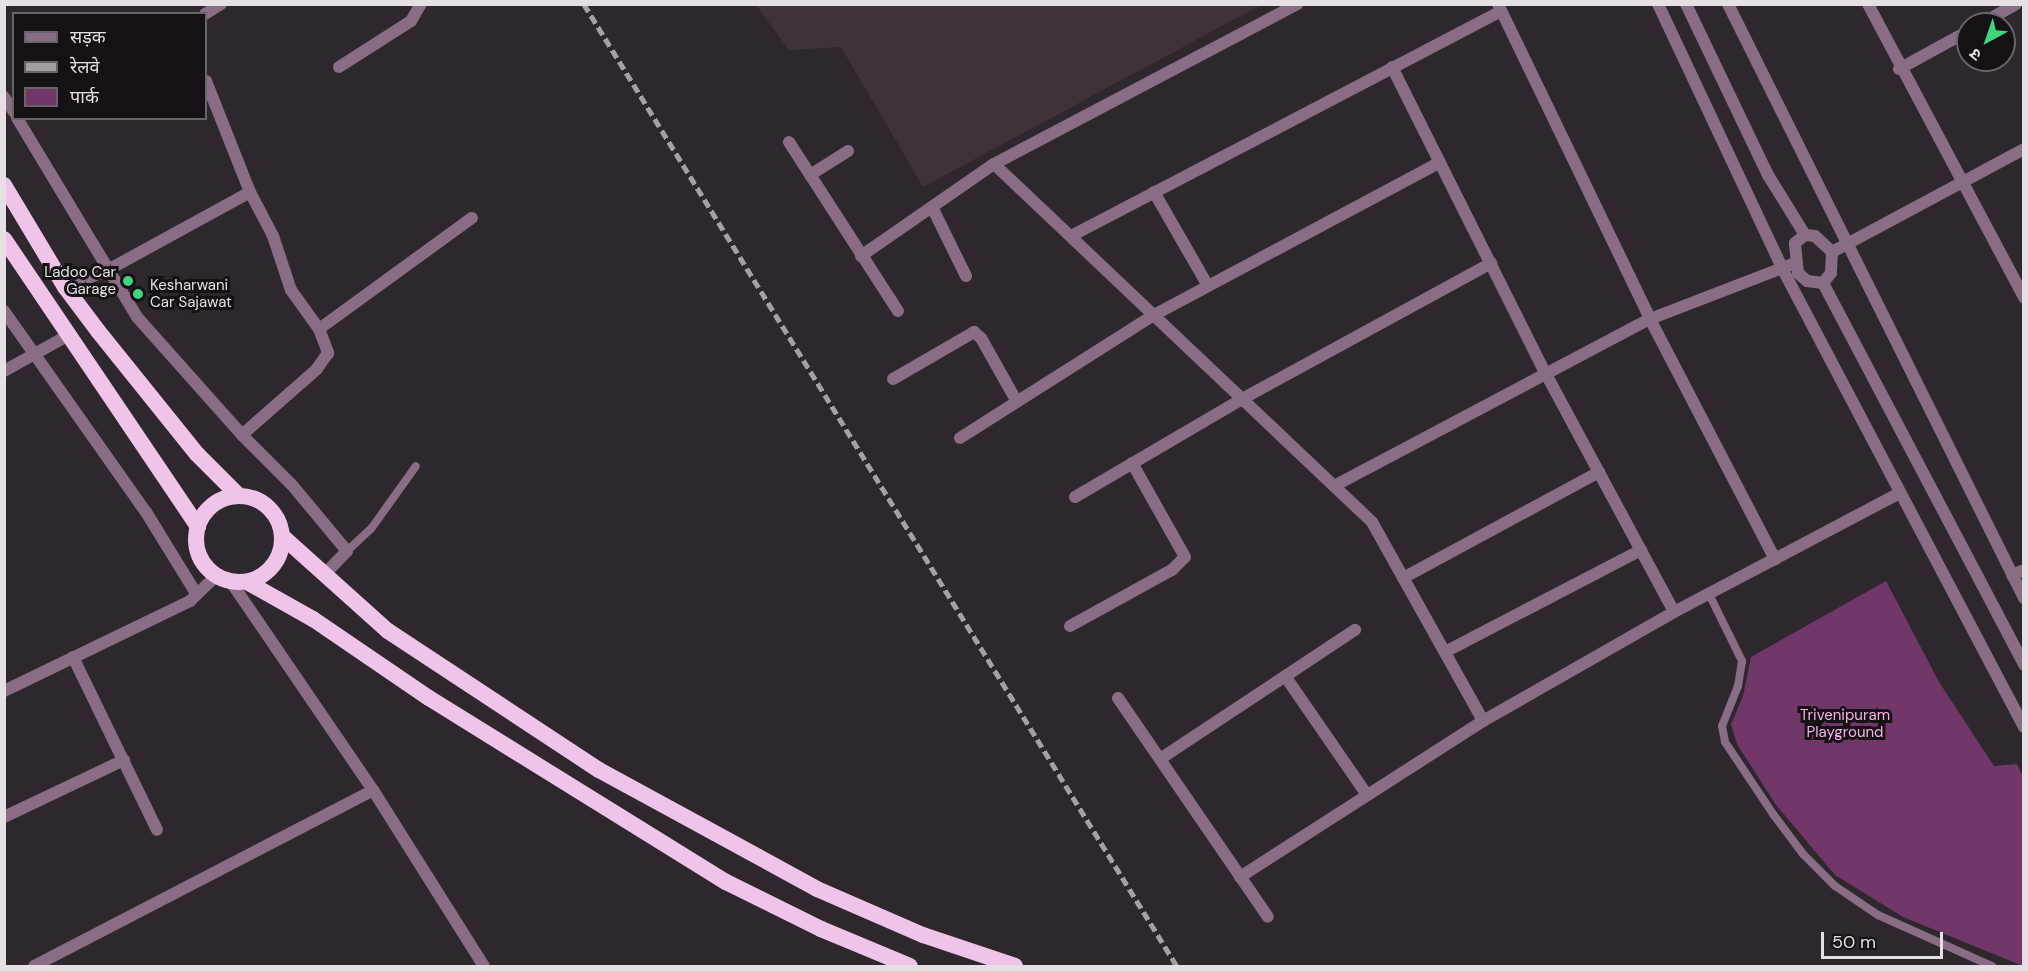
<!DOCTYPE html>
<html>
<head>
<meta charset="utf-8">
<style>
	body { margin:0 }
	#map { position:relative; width:2028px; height:971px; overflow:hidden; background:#2e272d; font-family:"DM Sans","Noto Sans Devanagari",sans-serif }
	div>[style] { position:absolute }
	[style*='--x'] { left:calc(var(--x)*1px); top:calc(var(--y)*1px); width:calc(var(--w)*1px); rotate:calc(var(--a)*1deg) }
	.built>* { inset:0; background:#3e323c }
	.green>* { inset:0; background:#713769 }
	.service>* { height:8px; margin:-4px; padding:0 4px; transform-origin:4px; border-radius:4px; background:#896d84 }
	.minor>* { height:12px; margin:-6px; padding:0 6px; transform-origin:6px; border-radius:6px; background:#896d84 }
	.tertiary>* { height:12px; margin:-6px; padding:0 6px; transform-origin:6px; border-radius:6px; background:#896d84 }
	.trunk>* { height:16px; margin:-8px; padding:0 8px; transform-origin:8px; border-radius:8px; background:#f0c4e8 }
	.trunk>.ring { margin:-8px; padding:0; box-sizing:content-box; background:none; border:16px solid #f0c4e8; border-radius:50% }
	.rail>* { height:4.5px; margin-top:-2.25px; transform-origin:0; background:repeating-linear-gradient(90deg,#a5a0a4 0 9px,transparent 0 13.5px) }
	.dots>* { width:16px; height:16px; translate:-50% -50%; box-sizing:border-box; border:3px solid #151114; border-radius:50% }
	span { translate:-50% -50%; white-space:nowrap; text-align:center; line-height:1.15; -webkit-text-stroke:6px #151114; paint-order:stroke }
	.poi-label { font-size:15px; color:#e4e0e3 }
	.right { translate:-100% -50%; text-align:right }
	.left { translate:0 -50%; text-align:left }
	.park-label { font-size:15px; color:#f7b0ea }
	.frame { position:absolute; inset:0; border:6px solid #e4e0e3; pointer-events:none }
	.legend { position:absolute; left:12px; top:12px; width:195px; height:108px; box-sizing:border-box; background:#151114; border:2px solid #686467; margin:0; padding:8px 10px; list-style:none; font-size:18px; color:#e4e0e3 }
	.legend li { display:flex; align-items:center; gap:12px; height:30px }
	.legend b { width:30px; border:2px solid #686467 }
	.north { position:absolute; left:1956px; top:12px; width:60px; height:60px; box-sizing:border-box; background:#151114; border:2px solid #686467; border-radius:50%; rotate:220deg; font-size:16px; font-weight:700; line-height:24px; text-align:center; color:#e4e0e3 }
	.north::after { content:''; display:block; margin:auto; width:21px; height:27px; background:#3ed77d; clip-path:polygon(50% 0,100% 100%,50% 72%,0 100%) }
	.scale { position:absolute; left:1821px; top:932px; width:122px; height:27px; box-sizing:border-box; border:3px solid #e4e0e3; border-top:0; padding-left:8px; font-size:18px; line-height:21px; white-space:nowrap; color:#e4e0e3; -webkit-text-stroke:4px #151114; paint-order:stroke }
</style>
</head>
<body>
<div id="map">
	<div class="built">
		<div style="clip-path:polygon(756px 5px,1261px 5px,923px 187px,841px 47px,789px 50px)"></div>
	</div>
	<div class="green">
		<div style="clip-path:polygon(1886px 581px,1939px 682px,1994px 766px,2017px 764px,2023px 777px,2023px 966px,1903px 917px,1835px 875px,1776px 805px,1737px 744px,1731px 724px,1743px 696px,1751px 657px)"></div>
	</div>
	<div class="service">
		<div style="--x:347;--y:551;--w:33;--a:-43"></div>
		<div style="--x:371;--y:529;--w:77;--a:-54.5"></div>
		<div style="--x:1709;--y:594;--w:75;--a:63.8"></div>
		<div style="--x:1742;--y:661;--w:25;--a:99"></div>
		<div style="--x:1738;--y:686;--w:43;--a:111.8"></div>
		<div style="--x:1722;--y:726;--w:16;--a:79"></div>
		<div style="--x:1725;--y:742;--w:87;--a:56.3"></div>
		<div style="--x:1773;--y:814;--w:50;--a:53.1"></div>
		<div style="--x:1803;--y:854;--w:45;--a:45"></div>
		<div style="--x:1835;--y:886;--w:52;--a:34"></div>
		<div style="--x:1878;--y:915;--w:125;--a:24.1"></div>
	</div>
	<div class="minor">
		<div style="--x:1498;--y:4;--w:350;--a:64.2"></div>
		<div style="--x:1650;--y:319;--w:271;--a:62.5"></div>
		<div style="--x:1658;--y:4;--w:292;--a:64.8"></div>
		<div style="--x:1782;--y:268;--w:519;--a:62.2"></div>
		<div style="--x:1686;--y:4;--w:190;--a:64.4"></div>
		<div style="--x:1768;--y:175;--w:70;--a:58.3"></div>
		<div style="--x:1728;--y:4;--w:664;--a:63.51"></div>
		<div style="--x:1868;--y:4;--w:333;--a:62"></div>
		<div style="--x:205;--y:14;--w:19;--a:-32"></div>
		<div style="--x:1981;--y:24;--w:40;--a:-29.7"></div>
		<div style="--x:339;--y:67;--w:85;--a:-32.6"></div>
		<div style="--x:411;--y:21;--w:20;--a:-60"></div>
		<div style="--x:1392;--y:67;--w:343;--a:63.4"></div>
		<div style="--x:1546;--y:374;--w:270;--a:61.7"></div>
		<div style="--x:1899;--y:69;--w:79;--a:-28.8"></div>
		<div style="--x:206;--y:81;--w:119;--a:68.4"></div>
		<div style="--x:250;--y:192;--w:50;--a:62.4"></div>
		<div style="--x:273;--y:236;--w:57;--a:71.6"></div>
		<div style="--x:291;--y:290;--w:48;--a:54.3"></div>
		<div style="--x:319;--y:329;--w:26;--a:69"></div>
		<div style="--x:328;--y:353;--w:19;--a:125"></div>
		<div style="--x:317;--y:369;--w:100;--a:138.7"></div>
		<div style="--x:4;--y:97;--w:18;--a:56"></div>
		<div style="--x:17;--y:118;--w:232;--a:58.9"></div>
		<div style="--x:137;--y:317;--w:158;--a:48.3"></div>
		<div style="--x:242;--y:435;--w:71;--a:45"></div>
		<div style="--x:292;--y:485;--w:86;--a:50.2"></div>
		<div style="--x:347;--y:551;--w:33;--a:134"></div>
		<div style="--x:789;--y:142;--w:201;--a:57.2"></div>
		<div style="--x:994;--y:164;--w:521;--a:43.44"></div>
		<div style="--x:1372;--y:522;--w:228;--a:60.8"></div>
		<div style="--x:1483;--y:721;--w:220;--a:-29.7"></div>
		<div style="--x:1674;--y:612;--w:255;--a:-27.8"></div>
		<div style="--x:810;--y:175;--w:45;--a:-32.3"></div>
		<div style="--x:1154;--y:192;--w:108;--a:60.1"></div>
		<div style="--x:932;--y:207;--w:77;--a:63.8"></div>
		<div style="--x:1805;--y:235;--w:10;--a:6"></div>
		<div style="--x:1815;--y:236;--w:23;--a:43"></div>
		<div style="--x:1832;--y:252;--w:21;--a:93"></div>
		<div style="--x:1831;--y:273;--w:13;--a:129"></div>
		<div style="--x:1823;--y:283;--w:16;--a:-173"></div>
		<div style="--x:1807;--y:281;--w:12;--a:-138"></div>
		<div style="--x:1798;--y:273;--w:30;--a:-96"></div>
		<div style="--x:1795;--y:243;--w:13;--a:-39"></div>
		<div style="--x:1071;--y:236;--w:485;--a:-27.6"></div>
		<div style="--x:1832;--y:252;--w:218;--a:-28.2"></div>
		<div style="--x:861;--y:256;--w:162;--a:-34.7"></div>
		<div style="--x:994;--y:164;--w:343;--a:-27.8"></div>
		<div style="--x:1823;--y:283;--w:432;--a:62.2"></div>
		<div style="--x:65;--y:287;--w:44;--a:-21.3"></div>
		<div style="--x:106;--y:271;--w:164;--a:-28.7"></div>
		<div style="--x:4;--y:311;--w:246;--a:54.8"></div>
		<div style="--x:146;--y:512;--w:97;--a:58.4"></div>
		<div style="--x:319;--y:329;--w:189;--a:-36"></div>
		<div style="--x:4;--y:371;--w:72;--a:-29.1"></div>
		<div style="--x:893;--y:379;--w:94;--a:-30.1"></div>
		<div style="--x:974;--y:332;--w:9;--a:41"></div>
		<div style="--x:981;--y:338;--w:73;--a:60.6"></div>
		<div style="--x:960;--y:438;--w:230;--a:-32.4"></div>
		<div style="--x:1154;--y:315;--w:324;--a:-28.1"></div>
		<div style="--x:1334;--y:486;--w:357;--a:-27.9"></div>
		<div style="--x:1650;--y:319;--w:155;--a:-21.1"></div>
		<div style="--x:1075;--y:497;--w:194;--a:-30.4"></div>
		<div style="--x:1242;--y:399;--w:284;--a:-28.6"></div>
		<div style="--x:2012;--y:575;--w:13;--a:-23"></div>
		<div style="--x:1403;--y:578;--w:223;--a:-28.4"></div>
		<div style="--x:1070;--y:626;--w:116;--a:-28.8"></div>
		<div style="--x:1172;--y:570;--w:18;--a:-45"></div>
		<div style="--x:1185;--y:557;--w:108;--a:-119.4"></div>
		<div style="--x:1445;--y:652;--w:221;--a:-27.5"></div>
		<div style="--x:73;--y:657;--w:192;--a:64.1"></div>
		<div style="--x:1285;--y:676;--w:145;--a:55.4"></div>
		<div style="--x:4;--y:691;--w:207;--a:-25.8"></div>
		<div style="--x:190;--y:601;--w:36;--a:-44"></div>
		<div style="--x:1118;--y:698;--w:265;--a:55.6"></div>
		<div style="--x:1160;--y:759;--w:234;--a:-33.5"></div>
		<div style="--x:4;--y:817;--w:133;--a:-25.4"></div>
		<div style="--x:1240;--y:877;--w:289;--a:-32.7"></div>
		<div style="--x:34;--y:966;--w:382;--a:-27.4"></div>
	</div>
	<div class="tertiary">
		<div style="--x:231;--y:582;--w:252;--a:55.7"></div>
		<div style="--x:373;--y:790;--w:208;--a:57.8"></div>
	</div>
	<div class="trunk">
		<div style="--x:4;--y:185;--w:119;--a:59.1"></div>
		<div style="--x:65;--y:287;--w:55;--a:53.1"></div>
		<div style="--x:98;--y:331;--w:158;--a:51.2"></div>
		<div style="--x:197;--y:454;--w:59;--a:45"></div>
		<div style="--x:4;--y:239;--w:347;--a:56"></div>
		<div class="ring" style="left:196px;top:496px;width:70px;height:70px"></div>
		<div style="--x:282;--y:536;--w:142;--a:41.9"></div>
		<div style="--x:388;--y:631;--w:253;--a:33.4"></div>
		<div style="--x:599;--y:770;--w:248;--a:28.6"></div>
		<div style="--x:817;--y:889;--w:116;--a:23.5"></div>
		<div style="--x:923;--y:935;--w:97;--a:18.6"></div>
		<div style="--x:247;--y:582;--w:76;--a:29.3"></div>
		<div style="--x:313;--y:619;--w:140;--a:34.3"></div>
		<div style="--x:429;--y:698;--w:349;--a:31.8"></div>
		<div style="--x:726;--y:882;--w:106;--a:26.3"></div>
		<div style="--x:821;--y:929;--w:96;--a:22.6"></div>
	</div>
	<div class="rail">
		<div style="--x:584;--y:4;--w:1130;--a:58.35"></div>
	</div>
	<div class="dots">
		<div style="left:128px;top:281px;background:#3ed77d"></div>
		<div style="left:138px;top:294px;background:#3ed77d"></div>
	</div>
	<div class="poi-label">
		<span class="right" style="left:116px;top:281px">Ladoo Car<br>Garage</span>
		<span class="left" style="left:150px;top:294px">Kesharwani<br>Car Sajawat</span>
	</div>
	<div class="park-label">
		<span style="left:1845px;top:724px">Trivenipuram<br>Playground</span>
	</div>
	<div class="frame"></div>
	<ul class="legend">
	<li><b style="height:8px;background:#896d84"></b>सड़क</li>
	<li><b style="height:8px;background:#a5a0a4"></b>रेलवे</li>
	<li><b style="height:16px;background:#713769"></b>पार्क</li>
	</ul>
	<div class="north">उ</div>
	<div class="scale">50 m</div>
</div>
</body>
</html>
